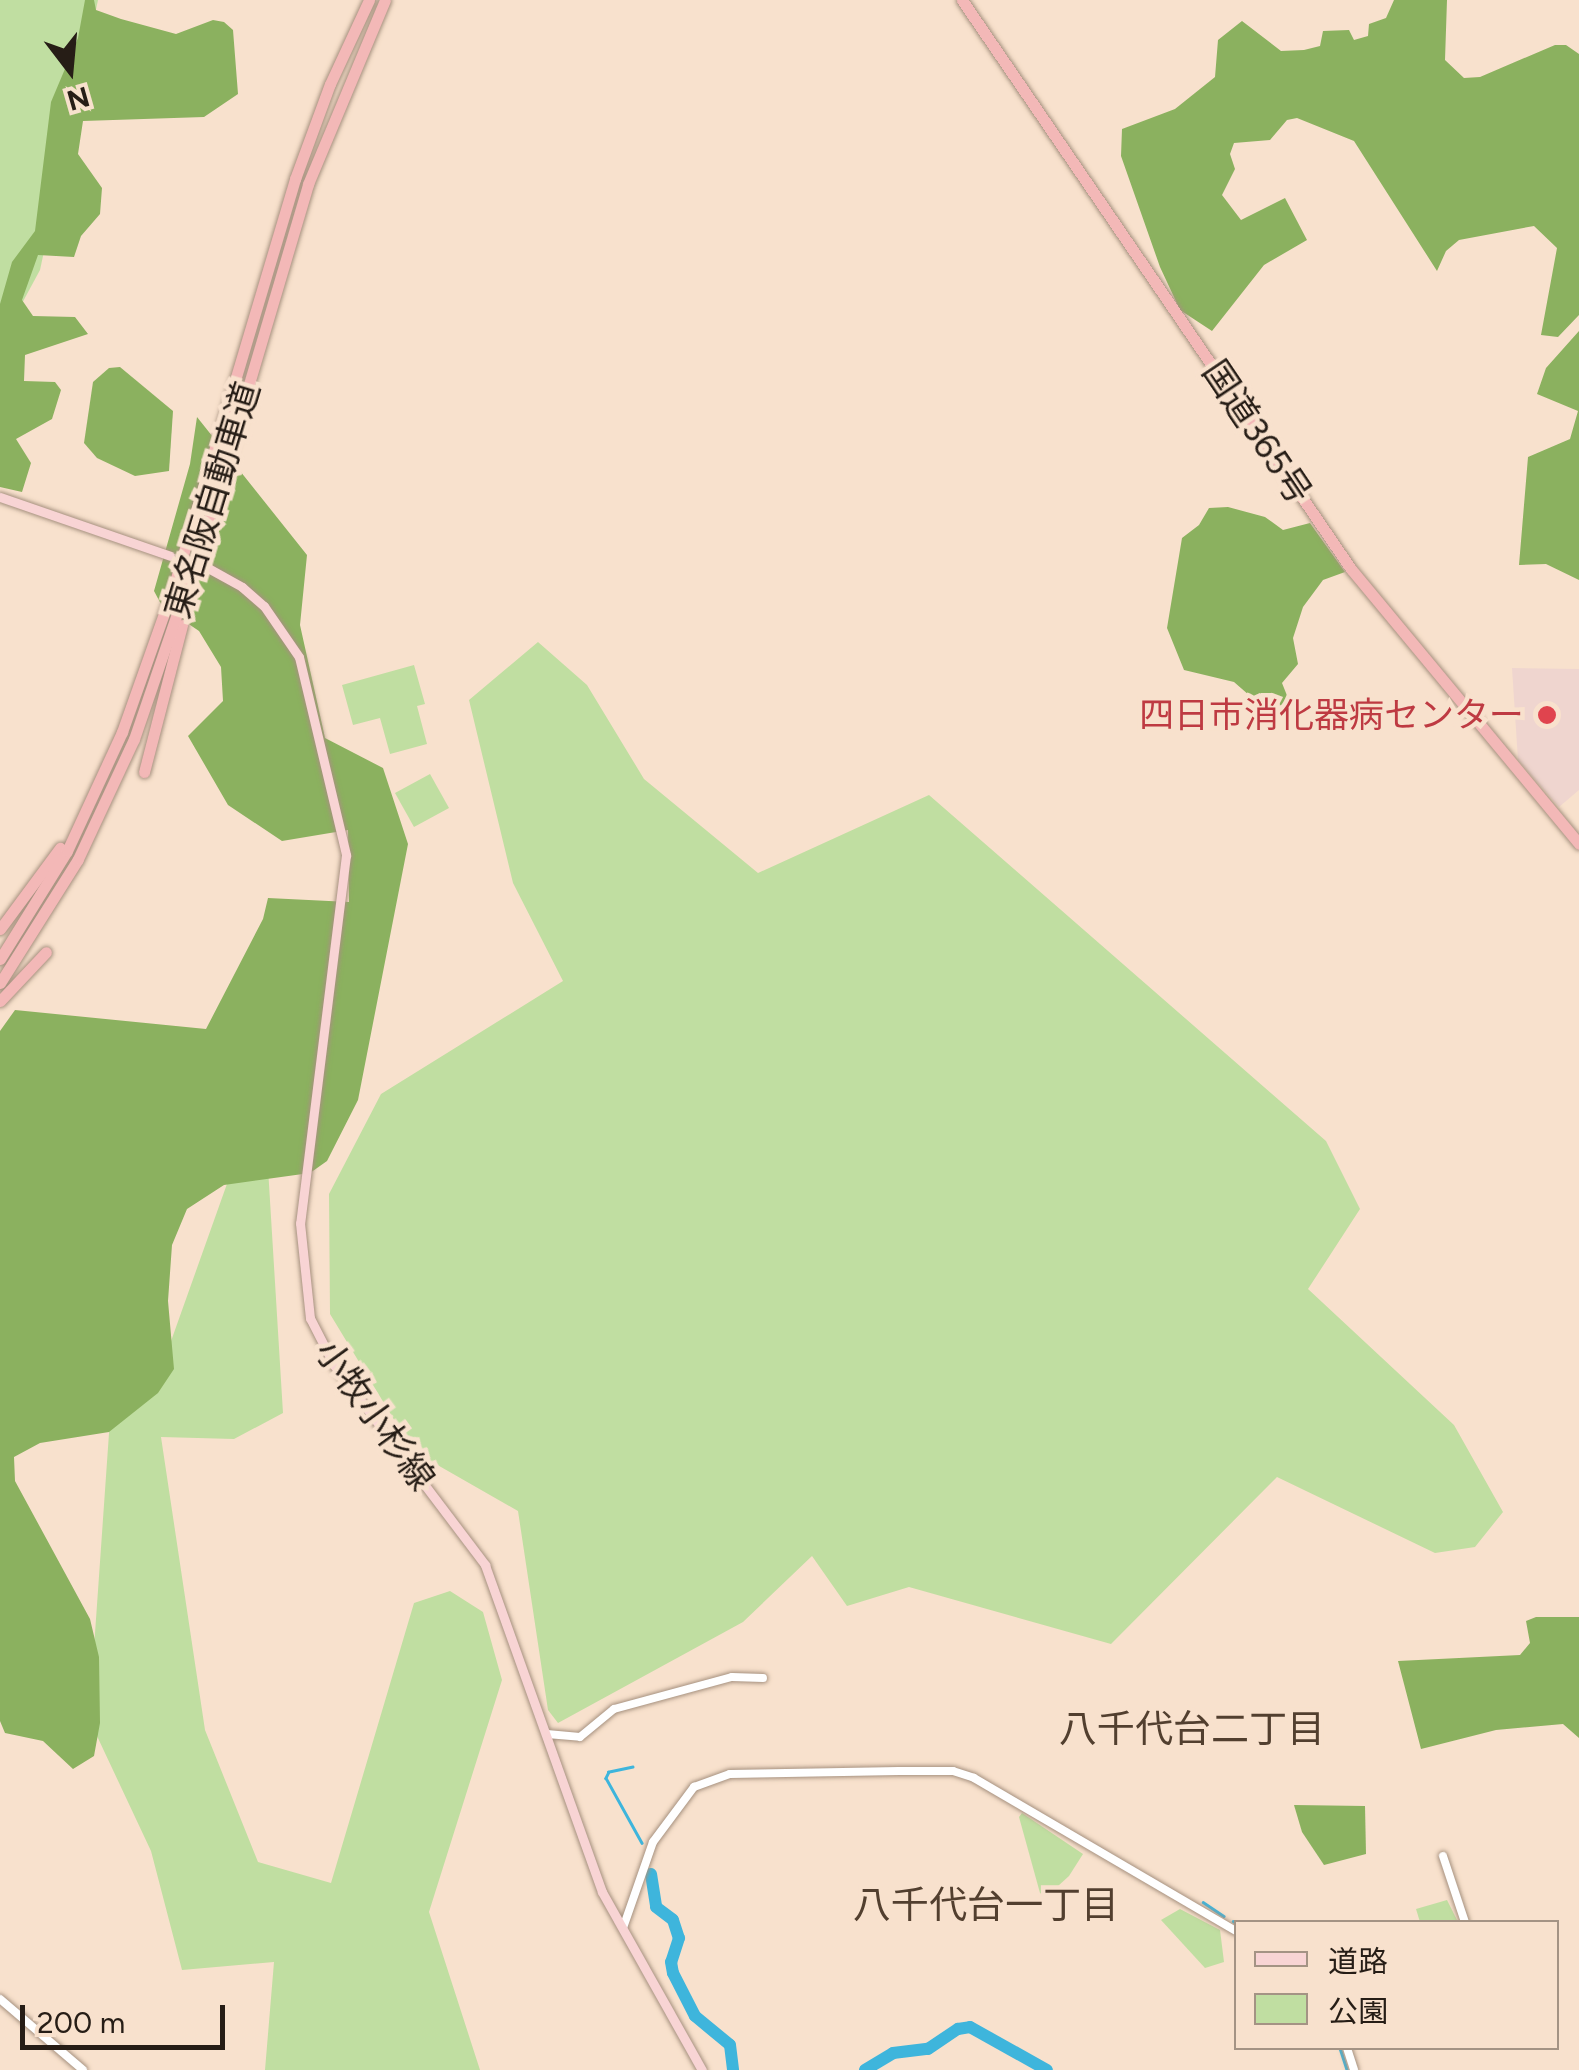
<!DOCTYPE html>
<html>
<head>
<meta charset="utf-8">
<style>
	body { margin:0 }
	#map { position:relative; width:1579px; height:2070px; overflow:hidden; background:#f8e1cd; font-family:Figtree,"Noto Sans JP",sans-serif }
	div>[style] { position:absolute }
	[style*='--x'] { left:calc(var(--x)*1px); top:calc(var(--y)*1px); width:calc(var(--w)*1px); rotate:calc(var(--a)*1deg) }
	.medical>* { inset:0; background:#efd5cf }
	.green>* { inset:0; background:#c0dea1 }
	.forest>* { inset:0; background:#8bb15f }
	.stream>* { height:2.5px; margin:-1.25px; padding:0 1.25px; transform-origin:1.25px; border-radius:1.25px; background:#3eb5dc }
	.river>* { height:12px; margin:-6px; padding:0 6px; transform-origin:6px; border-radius:6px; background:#3eb5dc }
	.roads { filter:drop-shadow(0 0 2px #a6917f) drop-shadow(0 0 2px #a6917f) }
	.minor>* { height:8px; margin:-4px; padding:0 4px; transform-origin:4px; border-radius:4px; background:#fff }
	.major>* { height:9px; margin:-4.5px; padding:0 4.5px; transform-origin:4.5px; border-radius:4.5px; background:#f8d4d4 }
	.highway>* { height:11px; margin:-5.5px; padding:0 5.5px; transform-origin:5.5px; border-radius:5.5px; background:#f3b8b7 }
	.dots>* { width:28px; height:28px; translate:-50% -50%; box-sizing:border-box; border:5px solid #f8e1cd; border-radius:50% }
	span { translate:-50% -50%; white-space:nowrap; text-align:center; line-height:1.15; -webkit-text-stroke:9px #f8e1cd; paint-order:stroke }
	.street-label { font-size:35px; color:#261d16 }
	.health-label { font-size:35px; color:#be3a42 }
	.right { translate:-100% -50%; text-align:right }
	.neighbourhood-label { font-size:38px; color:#523f2f }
	.legend { position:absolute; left:1234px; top:1920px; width:325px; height:130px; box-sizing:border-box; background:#f8e1cd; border:2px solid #a49384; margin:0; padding:12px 18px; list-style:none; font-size:30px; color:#261d16 }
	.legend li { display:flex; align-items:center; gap:20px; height:50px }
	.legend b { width:50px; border:2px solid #a49384 }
	.north { position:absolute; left:20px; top:20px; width:100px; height:100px; -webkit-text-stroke:8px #f8e1cd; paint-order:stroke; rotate:164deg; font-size:28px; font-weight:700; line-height:40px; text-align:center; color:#261d16 }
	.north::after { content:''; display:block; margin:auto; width:35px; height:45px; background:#261d16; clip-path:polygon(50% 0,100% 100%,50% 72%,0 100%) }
	.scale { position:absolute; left:20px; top:2005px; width:205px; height:45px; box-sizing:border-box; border:5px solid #261d16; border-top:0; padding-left:12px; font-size:30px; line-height:35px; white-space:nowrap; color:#261d16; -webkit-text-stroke:8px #f8e1cd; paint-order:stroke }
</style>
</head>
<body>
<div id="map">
	<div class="medical">
		<div style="clip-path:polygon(1512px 668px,1579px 669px,1579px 790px,1559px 807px,1518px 760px)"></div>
	</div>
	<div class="green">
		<div style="clip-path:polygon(0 0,98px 0,40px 270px,0 344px)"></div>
		<div style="clip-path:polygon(538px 642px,587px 685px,644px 779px,758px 873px,929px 795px,1326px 1141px,1360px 1209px,1308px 1289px,1454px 1425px,1503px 1512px,1475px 1547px,1435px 1553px,1277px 1477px,1111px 1644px,909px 1587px,847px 1606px,812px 1556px,743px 1622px,558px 1723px,548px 1710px,518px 1511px,413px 1451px,330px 1314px,329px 1194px,381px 1094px,563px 981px,513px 883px,469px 700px)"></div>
		<div style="clip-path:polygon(414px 665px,425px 704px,417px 706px,427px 744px,390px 754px,380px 718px,353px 725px,342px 685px)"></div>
		<div style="clip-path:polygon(430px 774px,449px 808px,414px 827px,395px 793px)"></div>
		<div style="clip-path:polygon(233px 1167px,268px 1168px,283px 1413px,234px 1439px,161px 1437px,205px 1730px,258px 1862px,331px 1883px,414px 1603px,450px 1591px,483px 1612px,502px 1680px,429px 1912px,480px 2070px,265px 2070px,274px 1962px,182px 1970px,151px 1851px,89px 1719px,110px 1419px,165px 1358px)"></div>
		<div style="clip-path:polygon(1022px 1813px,1083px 1854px,1069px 1876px,1046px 1897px,1040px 1893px,1019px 1817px)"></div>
		<div style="clip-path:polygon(1447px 1900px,1458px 1922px,1420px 1922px,1416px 1909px)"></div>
		<div style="clip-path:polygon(1180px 1909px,1220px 1930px,1224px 1962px,1205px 1968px,1161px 1920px)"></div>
	</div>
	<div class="forest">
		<div style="clip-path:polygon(85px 0,94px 0,96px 10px,121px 19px,176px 34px,213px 20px,224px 22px,233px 30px,238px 94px,204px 117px,83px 121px,78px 154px,102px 188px,100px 214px,81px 236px,74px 257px,38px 255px,22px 300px,33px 316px,75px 317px,88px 334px,25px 355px,24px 381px,55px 382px,61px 390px,52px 419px,16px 439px,31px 463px,22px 492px,0 487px,0 304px,12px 262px,35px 231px,51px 102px,78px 38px)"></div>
		<div style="clip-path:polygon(1394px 0,1447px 0,1445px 60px,1464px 78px,1480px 77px,1555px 45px,1566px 45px,1579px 54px,1579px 315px,1558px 337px,1541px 335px,1557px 248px,1534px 226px,1459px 240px,1446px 251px,1437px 271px,1354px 141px,1297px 118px,1287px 120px,1270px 140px,1234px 143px,1230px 154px,1235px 169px,1222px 195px,1241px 220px,1285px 198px,1307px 240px,1264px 265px,1212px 331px,1180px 310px,1160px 267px,1121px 156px,1122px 129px,1175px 109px,1215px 77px,1218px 40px,1242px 21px,1281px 51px,1304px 50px,1320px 46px,1323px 31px,1349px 30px,1354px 40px,1368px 36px,1369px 24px,1386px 18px)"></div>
		<div style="clip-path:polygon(1579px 331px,1579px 580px,1546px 564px,1519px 565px,1528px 457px,1570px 439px,1578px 411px,1537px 394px,1546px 368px)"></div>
		<div style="clip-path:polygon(120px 367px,173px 411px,169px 471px,135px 476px,97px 458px,84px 443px,93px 382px,109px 368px)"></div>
		<div style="clip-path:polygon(197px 417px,307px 555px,300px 625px,325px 738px,383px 768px,408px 844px,358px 1100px,327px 1161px,310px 1173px,224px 1185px,187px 1209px,172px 1245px,168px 1301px,174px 1369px,158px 1393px,109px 1432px,40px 1443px,14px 1457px,15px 1481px,90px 1619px,99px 1657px,100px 1723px,94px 1756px,73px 1769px,43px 1741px,5px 1733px,0 1721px,0 1031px,15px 1010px,206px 1029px,263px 919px,268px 898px,349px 902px,348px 830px,282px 841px,228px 805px,188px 736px,223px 701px,221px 667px,199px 631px,162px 606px,154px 591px,190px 464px)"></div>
		<div style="clip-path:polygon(1228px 507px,1265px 517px,1283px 530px,1310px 523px,1345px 572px,1323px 580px,1303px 607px,1293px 638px,1298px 664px,1282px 683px,1290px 703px,1265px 709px,1234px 682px,1184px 670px,1167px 628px,1182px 538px,1199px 525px,1209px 508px)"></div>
		<div style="clip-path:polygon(1536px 1617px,1579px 1617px,1579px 1738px,1563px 1724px,1496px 1730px,1421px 1749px,1398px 1661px,1520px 1655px,1530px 1643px,1526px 1621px)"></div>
		<div style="clip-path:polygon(1294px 1805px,1365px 1806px,1366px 1854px,1324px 1865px,1302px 1832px)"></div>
	</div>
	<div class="stream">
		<div style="--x:633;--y:1767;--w:25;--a:168"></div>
		<div style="--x:609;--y:1772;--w:7;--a:117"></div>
		<div style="--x:606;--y:1778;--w:74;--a:61"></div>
		<div style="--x:1203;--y:1902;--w:25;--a:34"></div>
		<div style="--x:1233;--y:1921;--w:4;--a:34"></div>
		<div style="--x:1340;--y:2048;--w:23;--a:72"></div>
	</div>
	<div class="river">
		<div style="--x:651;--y:1874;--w:33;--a:81"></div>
		<div style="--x:656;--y:1907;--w:21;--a:37"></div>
		<div style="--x:673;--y:1920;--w:19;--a:72"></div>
		<div style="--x:679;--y:1938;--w:25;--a:108"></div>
		<div style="--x:671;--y:1962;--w:11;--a:80"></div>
		<div style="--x:673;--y:1973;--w:48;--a:62.9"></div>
		<div style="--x:695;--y:2016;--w:45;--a:39.6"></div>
		<div style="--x:730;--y:2045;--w:25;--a:83"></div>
		<div style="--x:865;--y:2070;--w:33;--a:-31"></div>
		<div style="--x:893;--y:2053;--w:35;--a:-7"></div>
		<div style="--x:928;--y:2049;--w:36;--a:-34"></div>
		<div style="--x:958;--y:2029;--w:12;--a:-9"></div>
		<div style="--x:970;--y:2027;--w:88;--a:29.2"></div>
	</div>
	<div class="roads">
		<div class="minor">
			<div style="--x:547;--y:1734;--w:33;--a:5"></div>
			<div style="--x:580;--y:1737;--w:44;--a:-39.5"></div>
			<div style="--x:614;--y:1709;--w:122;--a:-15.2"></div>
			<div style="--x:732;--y:1677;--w:31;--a:2"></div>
			<div style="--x:1443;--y:1856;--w:70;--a:71.6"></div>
			<div style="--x:623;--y:1928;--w:91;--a:-70.8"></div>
			<div style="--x:653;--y:1842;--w:69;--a:-53.3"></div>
			<div style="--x:694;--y:1787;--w:38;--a:-20"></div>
			<div style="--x:730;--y:1774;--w:169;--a:-1"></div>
			<div style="--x:899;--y:1771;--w:54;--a:0"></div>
			<div style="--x:953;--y:1771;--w:22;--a:18"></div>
			<div style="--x:974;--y:1778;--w:303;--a:30.3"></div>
			<div style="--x:0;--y:1999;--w:109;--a:40.5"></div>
			<div style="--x:1347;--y:2048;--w:23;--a:72"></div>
		</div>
		<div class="major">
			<div style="--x:0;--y:497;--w:180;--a:19.1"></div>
			<div style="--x:208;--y:568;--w:39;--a:29"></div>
			<div style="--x:242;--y:587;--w:29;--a:41"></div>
			<div style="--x:264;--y:606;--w:62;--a:55.5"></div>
			<div style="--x:299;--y:657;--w:204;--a:76.6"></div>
			<div style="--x:346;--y:855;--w:371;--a:97.1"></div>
			<div style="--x:300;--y:1223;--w:96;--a:84"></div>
			<div style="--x:310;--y:1318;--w:53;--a:62.9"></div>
			<div style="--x:334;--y:1365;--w:251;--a:52.9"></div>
			<div style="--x:485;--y:1565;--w:347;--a:70.3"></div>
			<div style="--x:602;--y:1892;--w:204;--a:60.7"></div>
		</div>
		<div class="highway">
			<div style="--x:962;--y:0;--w:689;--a:55.64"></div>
			<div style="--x:1351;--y:569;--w:357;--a:50.3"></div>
			<div style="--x:144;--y:772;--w:152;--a:-75.5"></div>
			<div style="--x:0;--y:929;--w:101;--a:-53.5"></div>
			<div style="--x:0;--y:959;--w:127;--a:-58.2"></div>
			<div style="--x:67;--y:851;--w:131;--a:-65.2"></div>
			<div style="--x:122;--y:732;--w:156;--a:-70.5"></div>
			<div style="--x:174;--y:585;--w:424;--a:-73.4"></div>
			<div style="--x:295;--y:179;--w:101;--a:-69.8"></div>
			<div style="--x:330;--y:84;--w:93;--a:-65.1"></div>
			<div style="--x:0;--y:983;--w:146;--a:-57.8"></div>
			<div style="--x:78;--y:859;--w:132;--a:-65"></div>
			<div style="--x:134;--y:739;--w:222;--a:-71.1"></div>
			<div style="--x:206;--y:529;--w:360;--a:-73.5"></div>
			<div style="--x:308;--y:184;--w:199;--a:-67.3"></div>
			<div style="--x:0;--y:1001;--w:67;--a:-46.8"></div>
		</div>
	</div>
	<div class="dots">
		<div style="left:1547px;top:715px;background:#e0444e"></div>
	</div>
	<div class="street-label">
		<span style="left:1257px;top:432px;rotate:56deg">国道365号</span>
		<span style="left:212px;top:500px;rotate:-73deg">東名阪自動車道</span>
		<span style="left:375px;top:1415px;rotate:54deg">小牧小杉線</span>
	</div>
	<div class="health-label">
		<span class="right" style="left:1524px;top:715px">四日市消化器病センター</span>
	</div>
	<div class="neighbourhood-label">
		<span style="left:1192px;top:1730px">八千代台二丁目</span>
		<span style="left:986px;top:1906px">八千代台一丁目</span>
	</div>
	<ul class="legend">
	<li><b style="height:12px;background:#f8d4d4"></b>道路</li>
	<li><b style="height:28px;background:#c0dea1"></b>公園</li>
	</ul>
	<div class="north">N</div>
	<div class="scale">200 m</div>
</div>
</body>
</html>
